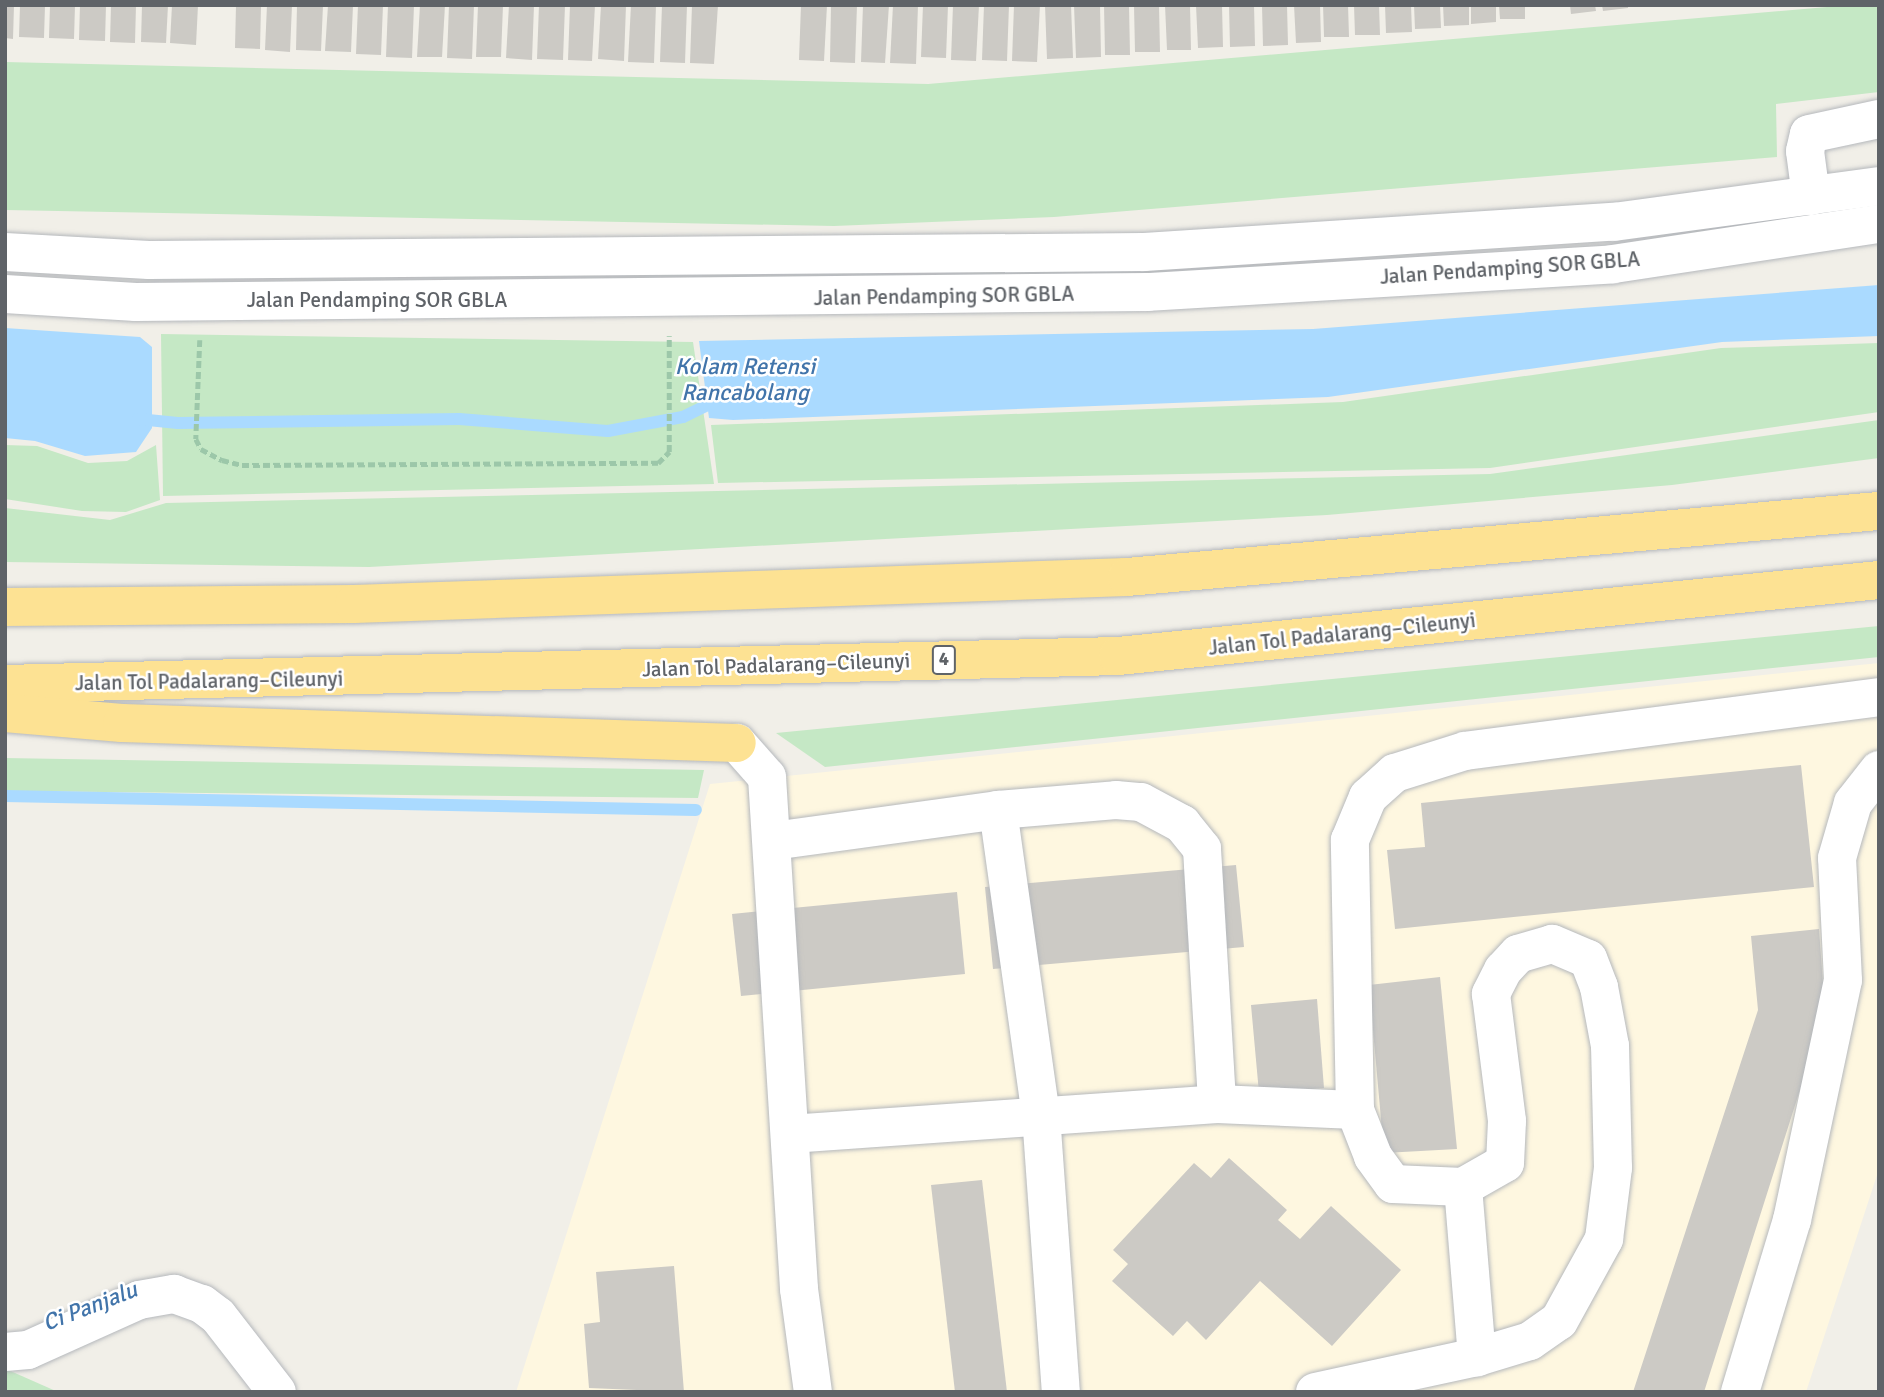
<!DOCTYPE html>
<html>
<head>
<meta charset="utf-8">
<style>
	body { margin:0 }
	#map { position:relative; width:1884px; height:1397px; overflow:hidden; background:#f1efe8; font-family:Signika,sans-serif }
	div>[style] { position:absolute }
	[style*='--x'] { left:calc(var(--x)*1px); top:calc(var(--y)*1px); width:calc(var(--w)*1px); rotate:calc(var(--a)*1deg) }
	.commercial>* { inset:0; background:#fef7e0 }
	.green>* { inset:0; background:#c5e8c5 }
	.water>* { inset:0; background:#aadaff }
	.stream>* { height:12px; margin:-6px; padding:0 6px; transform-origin:6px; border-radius:6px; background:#aadaff }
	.building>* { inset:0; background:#cccac5 }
	.path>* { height:4.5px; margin-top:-2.25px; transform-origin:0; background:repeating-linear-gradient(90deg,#9cc7a9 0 7px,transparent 0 10.5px) }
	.roads { filter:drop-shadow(0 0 2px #b5b8bc) drop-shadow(0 0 2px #b5b8bc) }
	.minor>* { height:38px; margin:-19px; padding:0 19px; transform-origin:19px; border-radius:19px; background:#fff }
	.highway>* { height:38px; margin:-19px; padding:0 19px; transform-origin:19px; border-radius:19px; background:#fde293 }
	span { translate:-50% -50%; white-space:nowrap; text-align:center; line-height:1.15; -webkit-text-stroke:5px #fff; paint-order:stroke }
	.shield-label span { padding:2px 5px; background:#fff; border:2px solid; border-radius:5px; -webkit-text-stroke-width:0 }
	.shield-label { font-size:19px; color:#5f6368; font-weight:700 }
	.street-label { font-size:21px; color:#5f6368 }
	.water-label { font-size:23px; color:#4174aa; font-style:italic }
	.frame { position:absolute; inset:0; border:7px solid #5f6368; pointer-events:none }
</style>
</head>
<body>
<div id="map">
	<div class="commercial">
		<div style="clip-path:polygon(1879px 663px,1879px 1169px,1806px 1392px,516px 1392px,710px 784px)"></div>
	</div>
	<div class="green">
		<div style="clip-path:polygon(1850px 5px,1879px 5px,1879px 92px,1776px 104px,1777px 157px,1054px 217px,834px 226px,5px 210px,5px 62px,928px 84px)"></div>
		<div style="clip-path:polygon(161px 334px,693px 342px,714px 484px,163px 496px)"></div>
		<div style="clip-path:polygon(1879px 343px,1879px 412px,1490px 468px,718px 483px,711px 425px,1343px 402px,1721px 348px)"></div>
		<div style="clip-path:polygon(1879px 420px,1879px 458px,1672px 485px,1327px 515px,369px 567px,5px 562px,5px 508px,110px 520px,166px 503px,1490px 474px)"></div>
		<div style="clip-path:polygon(5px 445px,37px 446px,88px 463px,127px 461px,156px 445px,160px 500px,126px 512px,82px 511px,5px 499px)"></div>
		<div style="clip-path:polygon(1879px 626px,1879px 657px,825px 767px,776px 733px)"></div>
		<div style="clip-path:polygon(5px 758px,704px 770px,698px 798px,5px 791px)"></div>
		<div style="clip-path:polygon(5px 1369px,15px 1373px,58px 1392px,5px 1392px)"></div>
	</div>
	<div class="water">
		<div style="clip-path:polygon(1879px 285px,1879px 336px,1722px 342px,1328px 397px,733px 420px,709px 418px,699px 341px,1313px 329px)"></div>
		<div style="clip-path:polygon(5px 328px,140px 337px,152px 347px,152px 428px,136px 452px,85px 456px,35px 441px,5px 438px)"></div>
	</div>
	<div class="stream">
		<div style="--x:138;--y:419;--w:40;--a:5.7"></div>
		<div style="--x:178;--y:423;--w:281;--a:-0.8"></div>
		<div style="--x:459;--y:419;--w:149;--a:4.6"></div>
		<div style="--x:608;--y:431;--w:76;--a:-10.6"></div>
		<div style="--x:683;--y:417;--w:43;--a:-26"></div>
		<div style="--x:5;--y:796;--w:691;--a:1.16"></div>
	</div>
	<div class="building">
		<div style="clip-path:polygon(5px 5px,14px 5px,13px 39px,5px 38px)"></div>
		<div style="clip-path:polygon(20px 5px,45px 5px,44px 38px,19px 37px)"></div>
		<div style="clip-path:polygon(50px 5px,75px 5px,74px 39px,49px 38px)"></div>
		<div style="clip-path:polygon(80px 5px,106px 5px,105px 41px,79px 40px)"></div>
		<div style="clip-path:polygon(111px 5px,136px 5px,135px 43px,110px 42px)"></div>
		<div style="clip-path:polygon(142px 5px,168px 5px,166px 43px,141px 42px)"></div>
		<div style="clip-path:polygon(172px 5px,198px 5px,196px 45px,170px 43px)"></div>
		<div style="clip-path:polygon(236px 5px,261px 5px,260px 49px,235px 48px)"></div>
		<div style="clip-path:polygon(267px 5px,292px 5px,290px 52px,265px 50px)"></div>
		<div style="clip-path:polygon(297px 5px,323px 5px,321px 51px,296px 50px)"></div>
		<div style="clip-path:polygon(328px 5px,353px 5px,351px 52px,325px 51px)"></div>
		<div style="clip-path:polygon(358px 5px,383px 5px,381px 55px,356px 54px)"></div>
		<div style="clip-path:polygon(388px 5px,414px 5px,412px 58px,386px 57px)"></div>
		<div style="clip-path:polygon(420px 5px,445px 5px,442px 57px,417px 57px)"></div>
		<div style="clip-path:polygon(449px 5px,474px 5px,472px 59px,447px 58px)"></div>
		<div style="clip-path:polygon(478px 5px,503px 5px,501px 57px,476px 57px)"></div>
		<div style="clip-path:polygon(509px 5px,534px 5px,532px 60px,506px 58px)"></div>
		<div style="clip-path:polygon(539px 5px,565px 5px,563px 60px,537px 59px)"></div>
		<div style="clip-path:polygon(570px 5px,595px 5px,592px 61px,568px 60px)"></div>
		<div style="clip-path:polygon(601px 5px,626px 5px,624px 61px,598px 59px)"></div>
		<div style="clip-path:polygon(631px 5px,656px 5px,654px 63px,628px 62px)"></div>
		<div style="clip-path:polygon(662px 5px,687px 5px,685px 63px,660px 62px)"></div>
		<div style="clip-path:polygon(692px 5px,718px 5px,714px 64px,690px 63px)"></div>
		<div style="clip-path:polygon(801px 5px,827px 5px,824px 61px,799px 60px)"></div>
		<div style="clip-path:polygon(831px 5px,857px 5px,855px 63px,830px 62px)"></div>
		<div style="clip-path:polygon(863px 5px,889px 5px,885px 63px,861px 62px)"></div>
		<div style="clip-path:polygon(893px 5px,918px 5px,916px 64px,890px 63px)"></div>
		<div style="clip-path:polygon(923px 5px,948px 5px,946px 58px,921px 57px)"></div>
		<div style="clip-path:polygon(953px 5px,979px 5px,976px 61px,951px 60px)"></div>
		<div style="clip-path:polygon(984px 5px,1009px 5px,1007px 61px,982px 60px)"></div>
		<div style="clip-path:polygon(1014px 5px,1040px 5px,1037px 62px,1012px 61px)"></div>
		<div style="clip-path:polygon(1045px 5px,1071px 5px,1073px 58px,1047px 59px)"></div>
		<div style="clip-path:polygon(1074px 5px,1100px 5px,1101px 57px,1076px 58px)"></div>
		<div style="clip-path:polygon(1104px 5px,1129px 5px,1130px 55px,1105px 55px)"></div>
		<div style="clip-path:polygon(1134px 5px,1159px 5px,1160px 52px,1135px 52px)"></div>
		<div style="clip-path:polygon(1165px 5px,1190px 5px,1191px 50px,1167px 50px)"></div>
		<div style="clip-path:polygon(1196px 5px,1222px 5px,1223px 47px,1198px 48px)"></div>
		<div style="clip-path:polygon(1229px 5px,1254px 5px,1255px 46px,1230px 47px)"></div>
		<div style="clip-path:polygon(1262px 5px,1287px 5px,1288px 45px,1263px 46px)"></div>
		<div style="clip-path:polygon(1294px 5px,1320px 5px,1321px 42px,1296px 43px)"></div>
		<div style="clip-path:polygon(1323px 5px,1348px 5px,1349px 37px,1324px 37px)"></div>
		<div style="clip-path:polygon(1354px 5px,1379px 5px,1380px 35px,1355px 35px)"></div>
		<div style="clip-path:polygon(1385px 5px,1411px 5px,1412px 32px,1386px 33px)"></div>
		<div style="clip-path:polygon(1414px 5px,1440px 5px,1441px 28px,1415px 29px)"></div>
		<div style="clip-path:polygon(1443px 5px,1469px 5px,1469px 25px,1444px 26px)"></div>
		<div style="clip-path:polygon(1471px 5px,1496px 5px,1496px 22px,1471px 24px)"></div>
		<div style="clip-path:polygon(1499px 5px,1525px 5px,1525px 19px,1500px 19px)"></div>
		<div style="clip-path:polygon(1570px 5px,1595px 5px,1596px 11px,1571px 14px)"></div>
		<div style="clip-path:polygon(1602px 5px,1628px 5px,1628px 8px,1603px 11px)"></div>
		<div style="clip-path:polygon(1801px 765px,1814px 887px,1395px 929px,1387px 850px,1425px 847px,1421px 803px)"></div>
		<div style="clip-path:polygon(1236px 865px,1244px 947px,993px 969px,985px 887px)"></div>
		<div style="clip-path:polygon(957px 892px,965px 974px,741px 996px,732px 914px)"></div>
		<div style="clip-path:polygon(1819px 929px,1825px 1011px,1704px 1392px,1633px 1392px,1758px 1010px,1751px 936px)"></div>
		<div style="clip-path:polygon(1440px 977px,1457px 1149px,1384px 1153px,1369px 985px)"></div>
		<div style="clip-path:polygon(1317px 999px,1324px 1088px,1259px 1093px,1251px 1005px)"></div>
		<div style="clip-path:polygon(1229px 1158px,1287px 1210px,1278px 1220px,1300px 1239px,1331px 1206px,1401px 1270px,1332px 1346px,1260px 1281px,1206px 1340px,1187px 1321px,1173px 1336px,1112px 1281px,1128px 1264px,1113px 1250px,1194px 1163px,1211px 1178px)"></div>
		<div style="clip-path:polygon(982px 1180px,1007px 1392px,955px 1392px,931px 1185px)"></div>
		<div style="clip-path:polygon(674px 1266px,684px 1392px,589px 1388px,584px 1324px,600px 1322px,596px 1272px)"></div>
	</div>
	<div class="path">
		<div style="--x:200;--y:340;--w:99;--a:92.3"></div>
		<div style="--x:196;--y:439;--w:11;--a:63"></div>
		<div style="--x:201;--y:449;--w:24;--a:28"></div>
		<div style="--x:222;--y:460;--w:21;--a:14"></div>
		<div style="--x:242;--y:465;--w:416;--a:-0.3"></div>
		<div style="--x:658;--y:463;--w:16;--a:-45"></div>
		<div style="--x:669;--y:452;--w:116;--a:-90"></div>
	</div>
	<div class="roads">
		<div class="minor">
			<div style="--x:1811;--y:196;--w:45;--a:-97.6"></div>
			<div style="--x:1805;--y:151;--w:17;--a:-77"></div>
			<div style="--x:1809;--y:134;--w:72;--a:-12.1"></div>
			<div style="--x:5;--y:252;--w:144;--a:3.2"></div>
			<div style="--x:149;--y:260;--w:995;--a:-0.46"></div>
			<div style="--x:1144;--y:252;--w:471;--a:-3.7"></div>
			<div style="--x:1614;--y:222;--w:267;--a:-7.7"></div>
			<div style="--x:5;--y:294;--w:131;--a:3.5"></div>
			<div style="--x:136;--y:302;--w:1012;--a:-0.57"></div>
			<div style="--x:1148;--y:292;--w:466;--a:-3.4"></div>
			<div style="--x:1613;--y:264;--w:269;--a:-8.6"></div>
			<div style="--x:737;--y:743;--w:45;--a:48.6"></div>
			<div style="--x:767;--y:777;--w:513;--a:86.42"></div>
			<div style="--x:799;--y:1289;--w:104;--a:82.3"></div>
			<div style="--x:998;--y:810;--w:308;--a:82"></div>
			<div style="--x:1041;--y:1115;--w:278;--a:85.9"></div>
			<div style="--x:773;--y:841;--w:227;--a:-7.8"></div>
			<div style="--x:998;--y:810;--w:118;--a:-4.8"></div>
			<div style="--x:1116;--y:800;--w:25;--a:5"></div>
			<div style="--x:1141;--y:802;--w:47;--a:28.2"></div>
			<div style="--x:1182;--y:824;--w:32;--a:51"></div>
			<div style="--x:1202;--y:849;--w:255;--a:86.6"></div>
			<div style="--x:790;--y:1134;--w:428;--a:-4"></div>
			<div style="--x:1217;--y:1104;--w:138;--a:2.5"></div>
			<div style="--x:1463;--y:1187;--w:171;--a:85.3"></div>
			<div style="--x:5;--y:1352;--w:23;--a:-5"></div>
			<div style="--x:28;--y:1350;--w:122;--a:-24.2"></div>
			<div style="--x:139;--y:1300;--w:36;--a:-10"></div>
			<div style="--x:174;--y:1294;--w:30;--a:20"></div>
			<div style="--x:202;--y:1304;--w:20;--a:37"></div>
			<div style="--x:218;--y:1316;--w:96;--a:52.2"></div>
			<div style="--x:1315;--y:1392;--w:166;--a:-12.2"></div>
			<div style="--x:1477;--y:1357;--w:55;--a:-16.8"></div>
			<div style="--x:1530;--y:1341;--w:35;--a:-35"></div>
			<div style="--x:1559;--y:1321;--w:94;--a:-61.2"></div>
			<div style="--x:1604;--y:1239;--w:72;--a:-82.8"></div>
			<div style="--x:1613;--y:1168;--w:122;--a:-91.4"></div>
			<div style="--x:1610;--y:1046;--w:60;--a:-100.6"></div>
			<div style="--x:1599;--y:987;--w:30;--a:-111"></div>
			<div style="--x:1588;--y:959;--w:39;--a:-157"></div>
			<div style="--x:1552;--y:944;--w:35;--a:164"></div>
			<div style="--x:1518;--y:954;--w:22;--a:133"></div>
			<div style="--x:1503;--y:970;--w:27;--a:117"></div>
			<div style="--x:1491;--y:994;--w:128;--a:82.8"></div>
			<div style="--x:1507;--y:1121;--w:42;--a:92.7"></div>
			<div style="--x:1505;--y:1163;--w:48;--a:150.3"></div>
			<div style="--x:1463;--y:1187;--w:70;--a:-177.5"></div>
			<div style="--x:1393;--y:1184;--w:34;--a:-126"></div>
			<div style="--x:1373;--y:1156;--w:49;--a:-111.4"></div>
			<div style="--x:1355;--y:1110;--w:270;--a:-91.1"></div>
			<div style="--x:1350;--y:840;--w:47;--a:-67.3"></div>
			<div style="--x:1368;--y:797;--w:36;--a:-42"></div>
			<div style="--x:1395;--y:773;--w:73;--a:-17.4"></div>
			<div style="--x:1465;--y:751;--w:418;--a:-7.4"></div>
			<div style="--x:1740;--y:1392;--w:180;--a:-73.2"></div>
			<div style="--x:1792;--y:1220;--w:245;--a:-78"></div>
			<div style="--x:1843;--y:980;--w:122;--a:-92.8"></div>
			<div style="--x:1837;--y:858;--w:57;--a:-73.8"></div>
			<div style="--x:1853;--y:803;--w:42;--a:-51.8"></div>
		</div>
		<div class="highway">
			<div style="--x:5;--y:607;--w:349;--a:-0.5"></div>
			<div style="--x:354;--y:604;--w:773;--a:-2"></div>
			<div style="--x:1127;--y:577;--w:755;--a:-5.02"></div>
			<div style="--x:5;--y:684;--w:1113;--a:-1.44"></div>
			<div style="--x:1118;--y:656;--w:765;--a:-5.7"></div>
			<div style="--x:5;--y:713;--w:117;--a:4.9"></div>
			<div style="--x:122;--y:723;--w:615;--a:1.86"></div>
		</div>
	</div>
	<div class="shield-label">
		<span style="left:944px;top:660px">4</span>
	</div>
	<div class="street-label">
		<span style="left:1510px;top:268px;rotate:-4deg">Jalan Pendamping SOR GBLA</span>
		<span style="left:944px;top:296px;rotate:-1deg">Jalan Pendamping SOR GBLA</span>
		<span style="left:377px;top:300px">Jalan Pendamping SOR GBLA</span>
		<span style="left:1342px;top:634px;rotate:-6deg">Jalan Tol Padalarang–Cileunyi</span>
		<span style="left:776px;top:665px;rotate:-2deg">Jalan Tol Padalarang–Cileunyi</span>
		<span style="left:209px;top:681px;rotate:-1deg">Jalan Tol Padalarang–Cileunyi</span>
	</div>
	<div class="water-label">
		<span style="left:745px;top:380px">Kolam Retensi<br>Rancabolang</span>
		<span style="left:90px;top:1307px;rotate:-21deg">Ci Panjalu</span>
	</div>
	<div class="frame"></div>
</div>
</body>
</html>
